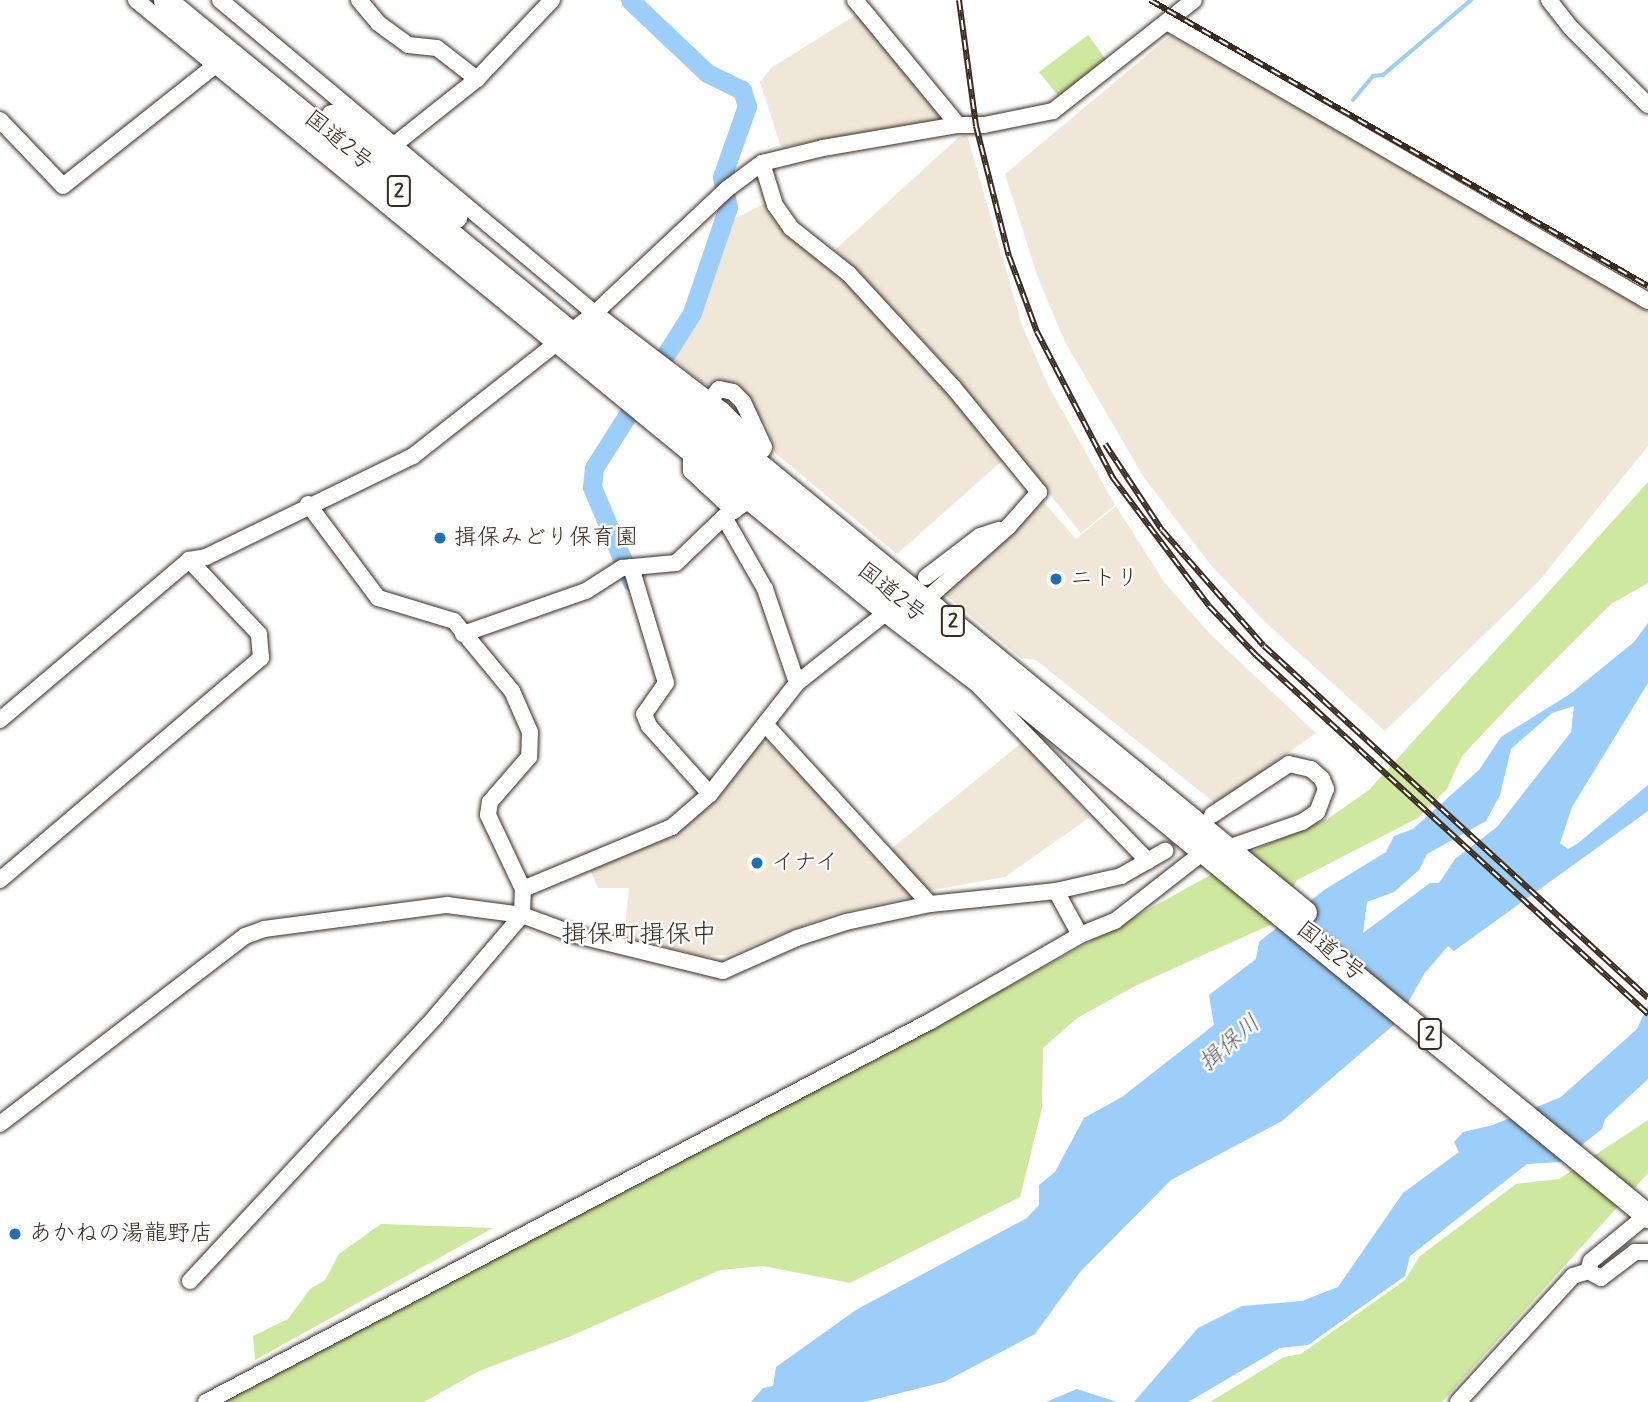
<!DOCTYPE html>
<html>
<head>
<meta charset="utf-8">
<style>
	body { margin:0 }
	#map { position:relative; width:1648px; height:1402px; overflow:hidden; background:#fff; font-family:Mynerve,"Klee One",sans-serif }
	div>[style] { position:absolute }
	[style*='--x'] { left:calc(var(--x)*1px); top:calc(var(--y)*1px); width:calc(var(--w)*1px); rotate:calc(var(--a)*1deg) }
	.built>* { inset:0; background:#f0e7d9 }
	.green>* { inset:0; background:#cee89f }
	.water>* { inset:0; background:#9dcdf9 }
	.stream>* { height:3.5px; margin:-1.75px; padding:0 1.75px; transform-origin:1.75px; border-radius:1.75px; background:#9dcdf9 }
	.river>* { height:19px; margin:-9.5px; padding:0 9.5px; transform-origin:9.5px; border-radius:9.5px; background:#9dcdf9 }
	.roads { filter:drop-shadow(0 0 2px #3b2a1e) drop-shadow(0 0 2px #3b2a1e) }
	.minor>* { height:16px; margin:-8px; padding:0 8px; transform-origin:8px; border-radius:8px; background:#fff }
	.highway>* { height:23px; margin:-11.5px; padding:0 11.5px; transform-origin:11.5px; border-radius:11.5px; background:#fff }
	.rail>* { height:6px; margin-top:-3px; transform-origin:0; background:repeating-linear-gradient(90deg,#fff 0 10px,#3b2a1e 0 20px); box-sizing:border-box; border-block:2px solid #3b2a1e }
	.dots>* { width:19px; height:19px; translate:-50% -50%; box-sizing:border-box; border:4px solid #fff; border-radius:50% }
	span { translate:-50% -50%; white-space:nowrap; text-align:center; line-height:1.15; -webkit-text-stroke:5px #fff; paint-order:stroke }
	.shield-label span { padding:2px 5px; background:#fff; border:2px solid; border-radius:5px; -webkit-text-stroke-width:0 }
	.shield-label { font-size:21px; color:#3b2a1e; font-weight:700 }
	.street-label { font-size:23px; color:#3b2a1e }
	.poi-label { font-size:23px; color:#3b2a1e }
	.left { translate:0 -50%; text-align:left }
	.water-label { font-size:24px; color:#585b60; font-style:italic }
	.quarter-label { font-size:26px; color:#3b2a1e }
</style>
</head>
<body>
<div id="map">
	<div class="built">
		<div style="clip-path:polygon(859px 13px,945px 114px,939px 123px,781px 147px,760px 82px,771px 68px)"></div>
		<div style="clip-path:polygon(1170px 36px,1648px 309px,1648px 446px,1538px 582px,1385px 731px,1264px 621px,1210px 564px,1143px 476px,1064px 340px,1037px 275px,1005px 174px)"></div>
		<div style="clip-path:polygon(967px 135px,1022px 325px,1048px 385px,1115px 505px,1081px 533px,937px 356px,835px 250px,959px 137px)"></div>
		<div style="clip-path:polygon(765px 203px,778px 225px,848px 280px,963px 408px,1003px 460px,897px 554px,775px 453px,768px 428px,737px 386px,703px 384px,675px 360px,716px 268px,727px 223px)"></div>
		<div style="clip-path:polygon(1041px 499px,1076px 539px,1116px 506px,1164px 582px,1210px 634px,1316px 733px,1216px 804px,1036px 660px,1021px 658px,949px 598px,943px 592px)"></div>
		<div style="clip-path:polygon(1024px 741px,1090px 817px,1005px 877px,927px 891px,891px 849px)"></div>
		<div style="clip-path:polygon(760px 743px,769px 743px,910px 889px,911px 897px,833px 914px,728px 955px,703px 956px,624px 936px,629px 888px,598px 888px,589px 866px,677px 831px)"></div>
	</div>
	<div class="green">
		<div style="clip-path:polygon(1088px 35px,1107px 61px,1059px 97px,1039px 72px)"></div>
		<div style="clip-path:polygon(1648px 482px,1648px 583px,1611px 604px,1509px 706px,1462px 756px,1447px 789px,1418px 818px,1297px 880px,1272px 924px,1137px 985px,1077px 1018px,1043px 1048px,1042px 1108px,1020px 1197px,850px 1283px,763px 1266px,720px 1270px,571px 1336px,479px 1371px,424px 1402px,223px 1402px,1019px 981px,1261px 847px,1329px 818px,1369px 790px)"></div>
		<div style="clip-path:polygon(1648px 1120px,1648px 1173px,1442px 1402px,1210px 1402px,1284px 1357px,1301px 1354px,1405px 1280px,1420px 1256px,1516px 1184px,1559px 1179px)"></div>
		<div style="clip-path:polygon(381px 1224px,493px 1228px,255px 1360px,253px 1336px,288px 1319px,310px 1289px,325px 1280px,339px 1254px)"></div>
	</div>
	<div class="water">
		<div style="clip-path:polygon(evenodd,1648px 623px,1648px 683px,1572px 807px,1560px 843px,1568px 849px,1577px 844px,1648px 785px,1648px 811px,1454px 951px,1448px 946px,1424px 974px,1397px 1022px,1282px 1121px,1171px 1180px,1080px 1272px,1035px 1334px,944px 1382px,864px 1402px,751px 1402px,763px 1388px,773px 1386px,776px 1367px,856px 1310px,1027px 1218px,1039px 1205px,1039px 1185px,1055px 1172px,1084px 1118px,1122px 1097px,1214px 1025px,1209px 995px,1256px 959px,1259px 942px,1324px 890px,1386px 852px,1394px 836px,1413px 829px,1479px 770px,1501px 737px,1570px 694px,1634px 642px,1648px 623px,1574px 706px,1571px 732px,1497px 827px,1455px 859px,1439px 883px,1430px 883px,1363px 933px,1367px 902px,1394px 892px,1419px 870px,1427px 854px,1486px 821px,1500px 795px,1511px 749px,1552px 713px,1574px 706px)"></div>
		<div style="clip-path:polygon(1648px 1005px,1648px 1079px,1605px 1119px,1602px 1129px,1560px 1162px,1527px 1164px,1410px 1256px,1405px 1276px,1308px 1345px,1280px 1348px,1188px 1402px,1134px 1402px,1198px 1328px,1242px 1306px,1302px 1301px,1338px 1287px,1403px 1193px,1459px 1152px,1454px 1142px,1463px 1132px,1493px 1125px,1561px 1097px,1637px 1029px)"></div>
		<div style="clip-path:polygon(1077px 1389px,1117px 1402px,1046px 1402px)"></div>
	</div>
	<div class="stream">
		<div style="--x:1353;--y:100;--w:31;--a:-50"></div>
		<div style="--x:1373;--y:76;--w:10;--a:-6"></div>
		<div style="--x:1383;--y:75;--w:116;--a:-40.4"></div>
	</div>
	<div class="river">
		<div style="--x:630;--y:0;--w:106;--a:43.5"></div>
		<div style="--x:707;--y:73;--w:39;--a:26"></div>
		<div style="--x:742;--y:90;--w:17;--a:73"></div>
		<div style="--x:747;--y:106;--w:75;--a:109.4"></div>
		<div style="--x:722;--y:177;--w:31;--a:79"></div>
		<div style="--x:728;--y:207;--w:112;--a:108.8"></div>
		<div style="--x:692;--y:313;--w:183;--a:122.3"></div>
		<div style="--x:594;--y:468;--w:19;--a:96"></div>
		<div style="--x:592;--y:487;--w:103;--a:67.2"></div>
	</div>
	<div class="roads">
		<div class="minor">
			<div style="--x:136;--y:0;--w:969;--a:39.34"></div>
			<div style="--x:885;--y:614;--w:116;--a:37.3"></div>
			<div style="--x:977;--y:684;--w:246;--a:46"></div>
			<div style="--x:220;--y:0;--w:488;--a:39.9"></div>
			<div style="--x:595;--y:313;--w:160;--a:37.4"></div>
			<div style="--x:722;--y:410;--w:57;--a:44.3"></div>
			<div style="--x:359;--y:0;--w:30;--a:50"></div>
			<div style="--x:378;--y:23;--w:37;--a:36"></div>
			<div style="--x:408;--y:45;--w:29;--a:6"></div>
			<div style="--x:437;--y:48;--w:51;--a:37.8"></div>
			<div style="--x:855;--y:0;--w:162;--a:50.5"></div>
			<div style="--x:1549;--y:0;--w:36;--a:52"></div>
			<div style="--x:1571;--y:28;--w:109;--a:45"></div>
			<div style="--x:1167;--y:22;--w:556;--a:30.12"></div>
			<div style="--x:0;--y:120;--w:91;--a:46.3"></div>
			<div style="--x:63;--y:186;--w:204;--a:-38.4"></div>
			<div style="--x:389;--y:149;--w:112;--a:-38.5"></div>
			<div style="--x:477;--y:79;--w:109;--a:-46.5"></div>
			<div style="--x:762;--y:163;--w:44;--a:72.8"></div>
			<div style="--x:775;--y:205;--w:28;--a:55"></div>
			<div style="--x:791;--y:228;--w:74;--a:38.4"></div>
			<div style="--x:849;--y:274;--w:154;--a:47.4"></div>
			<div style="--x:953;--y:387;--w:136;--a:50.7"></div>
			<div style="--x:1039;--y:492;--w:47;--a:131.5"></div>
			<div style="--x:1008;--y:527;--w:108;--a:138.4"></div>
			<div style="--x:711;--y:399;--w:13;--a:-51"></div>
			<div style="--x:719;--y:389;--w:14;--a:12"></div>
			<div style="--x:733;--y:392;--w:14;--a:45"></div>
			<div style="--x:743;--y:402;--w:50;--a:65"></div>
			<div style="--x:691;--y:458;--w:13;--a:90"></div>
			<div style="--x:691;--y:471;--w:59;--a:42.9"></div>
			<div style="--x:308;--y:504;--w:117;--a:53.3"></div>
			<div style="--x:378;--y:598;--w:79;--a:16.8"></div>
			<div style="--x:454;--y:621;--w:91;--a:50.4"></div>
			<div style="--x:512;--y:691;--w:45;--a:66.3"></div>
			<div style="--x:530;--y:732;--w:25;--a:92"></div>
			<div style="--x:529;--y:757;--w:60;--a:130.9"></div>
			<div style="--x:490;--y:802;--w:13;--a:99"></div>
			<div style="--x:488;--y:815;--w:82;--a:64.7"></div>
			<div style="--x:724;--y:517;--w:83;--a:60.3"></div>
			<div style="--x:765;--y:589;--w:99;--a:71.2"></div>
			<div style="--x:631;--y:567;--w:121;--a:73.2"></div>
			<div style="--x:666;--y:683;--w:38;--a:125"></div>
			<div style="--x:644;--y:714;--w:13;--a:67"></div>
			<div style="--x:649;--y:726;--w:91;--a:48.1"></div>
			<div style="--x:926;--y:577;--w:68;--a:-37.2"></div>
			<div style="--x:980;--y:536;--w:20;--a:-18"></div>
			<div style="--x:463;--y:634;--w:130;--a:-19.3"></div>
			<div style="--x:586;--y:591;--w:43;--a:-32.6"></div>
			<div style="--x:622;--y:568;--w:54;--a:-5.3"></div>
			<div style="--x:676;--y:563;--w:66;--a:-43.8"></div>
			<div style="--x:724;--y:517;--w:37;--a:-34"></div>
			<div style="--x:0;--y:720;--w:248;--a:-40.2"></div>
			<div style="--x:189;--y:560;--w:17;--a:-10"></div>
			<div style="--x:206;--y:557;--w:230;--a:-26"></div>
			<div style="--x:413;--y:456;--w:231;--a:-38.2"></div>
			<div style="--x:595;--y:313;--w:181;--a:-43.2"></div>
			<div style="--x:727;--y:189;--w:44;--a:-36.6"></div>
			<div style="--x:762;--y:163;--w:63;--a:-13.8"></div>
			<div style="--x:823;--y:148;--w:137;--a:-9.7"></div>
			<div style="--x:958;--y:125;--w:26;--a:0"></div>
			<div style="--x:984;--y:125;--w:70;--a:-11.5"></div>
			<div style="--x:1053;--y:111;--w:179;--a:-38.2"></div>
			<div style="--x:765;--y:724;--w:244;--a:47.5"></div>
			<div style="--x:1212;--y:815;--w:92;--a:-33.5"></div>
			<div style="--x:1289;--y:764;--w:23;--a:13"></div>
			<div style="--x:1311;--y:769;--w:15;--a:42"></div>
			<div style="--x:1322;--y:779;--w:11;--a:68"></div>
			<div style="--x:1326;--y:789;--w:25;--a:111"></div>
			<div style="--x:1317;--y:812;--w:18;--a:146"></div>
			<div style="--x:1302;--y:822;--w:78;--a:160.6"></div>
			<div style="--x:0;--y:880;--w:343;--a:-40.4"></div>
			<div style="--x:261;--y:658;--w:24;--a:-95"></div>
			<div style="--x:259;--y:634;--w:102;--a:-133.4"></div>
			<div style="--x:1056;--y:891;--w:50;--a:61.4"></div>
			<div style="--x:0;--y:1124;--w:309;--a:-37.5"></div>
			<div style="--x:245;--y:936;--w:20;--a:-20"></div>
			<div style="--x:264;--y:929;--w:185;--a:-7.5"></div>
			<div style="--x:447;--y:905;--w:76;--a:7.6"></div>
			<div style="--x:522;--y:915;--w:58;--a:20.3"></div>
			<div style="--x:576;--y:935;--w:151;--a:13.8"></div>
			<div style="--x:723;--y:971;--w:81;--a:-24"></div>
			<div style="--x:797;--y:938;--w:52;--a:-18.1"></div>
			<div style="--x:846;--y:922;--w:86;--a:-12.1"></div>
			<div style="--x:930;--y:904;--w:127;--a:-5.9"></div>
			<div style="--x:1056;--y:891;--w:67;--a:-13"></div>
			<div style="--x:1121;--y:876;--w:51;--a:-29.6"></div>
			<div style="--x:1588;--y:1271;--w:10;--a:-73"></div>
			<div style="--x:1591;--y:1261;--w:72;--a:-39.4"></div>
			<div style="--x:1588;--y:1271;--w:15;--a:28"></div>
			<div style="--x:1601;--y:1278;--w:43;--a:-37.4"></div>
			<div style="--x:1635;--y:1252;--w:13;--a:0"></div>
			<div style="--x:190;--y:1281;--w:360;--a:-47.1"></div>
			<div style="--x:435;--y:1017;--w:134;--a:-49.5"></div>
			<div style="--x:522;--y:915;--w:26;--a:-88"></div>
			<div style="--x:523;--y:889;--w:161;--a:-22.6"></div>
			<div style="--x:672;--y:827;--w:50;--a:-41"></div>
			<div style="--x:710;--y:794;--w:141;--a:-51.9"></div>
			<div style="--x:797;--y:683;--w:121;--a:-38.3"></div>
			<div style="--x:206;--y:1402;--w:817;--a:-27.73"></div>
			<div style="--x:929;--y:1022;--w:174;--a:-29.9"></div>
			<div style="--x:1080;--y:935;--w:38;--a:-22"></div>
			<div style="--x:1115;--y:921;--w:115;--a:-38"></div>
			<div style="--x:1458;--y:1402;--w:171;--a:-47.6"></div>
			<div style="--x:1573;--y:1276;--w:16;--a:-18"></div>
		</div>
		<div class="highway">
			<div style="--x:165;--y:0;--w:1918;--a:39.35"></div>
			<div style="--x:332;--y:116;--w:159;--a:39.1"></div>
			<div style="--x:587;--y:324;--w:928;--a:39.32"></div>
		</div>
	</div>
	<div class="rail">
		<div style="--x:959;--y:0;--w:127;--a:82.3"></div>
		<div style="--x:976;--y:126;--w:134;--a:75.8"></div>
		<div style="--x:1009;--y:256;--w:81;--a:69.8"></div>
		<div style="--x:1037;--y:332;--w:165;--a:62.5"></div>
		<div style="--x:1113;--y:478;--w:160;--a:53.1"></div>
		<div style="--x:1209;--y:606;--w:68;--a:46.2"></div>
		<div style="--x:1256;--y:655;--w:532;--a:42.48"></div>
		<div style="--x:1150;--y:0;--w:574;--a:29.87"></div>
		<div style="--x:1105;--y:444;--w:103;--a:56.5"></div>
		<div style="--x:1162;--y:530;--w:154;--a:48.7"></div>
		<div style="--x:1264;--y:646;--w:521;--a:42.51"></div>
	</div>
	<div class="dots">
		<div style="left:440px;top:538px;background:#1f6fb2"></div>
		<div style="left:1056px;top:579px;background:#1f6fb2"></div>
		<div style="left:757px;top:863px;background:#1f6fb2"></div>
		<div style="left:15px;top:1234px;background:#1f6fb2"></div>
	</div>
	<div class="shield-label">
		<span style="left:399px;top:191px">2</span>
		<span style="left:953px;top:621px">2</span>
		<span style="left:1430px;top:1034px">2</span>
	</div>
	<div class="street-label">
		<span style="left:338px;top:141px;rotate:39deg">国道2号</span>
		<span style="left:891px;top:593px;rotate:39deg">国道2号</span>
		<span style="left:1330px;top:952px;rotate:39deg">国道2号</span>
	</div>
	<div class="poi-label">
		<span class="left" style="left:454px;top:538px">揖保みどり保育園</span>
		<span class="left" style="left:1070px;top:579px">ニトリ</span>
		<span class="left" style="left:771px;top:863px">イナイ</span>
		<span class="left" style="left:29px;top:1234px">あかねの湯龍野店</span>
	</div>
	<div class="water-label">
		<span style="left:1230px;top:1044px;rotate:-41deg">揖保川</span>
	</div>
	<div class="quarter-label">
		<span style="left:639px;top:936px">揖保町揖保中</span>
	</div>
</div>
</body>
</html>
